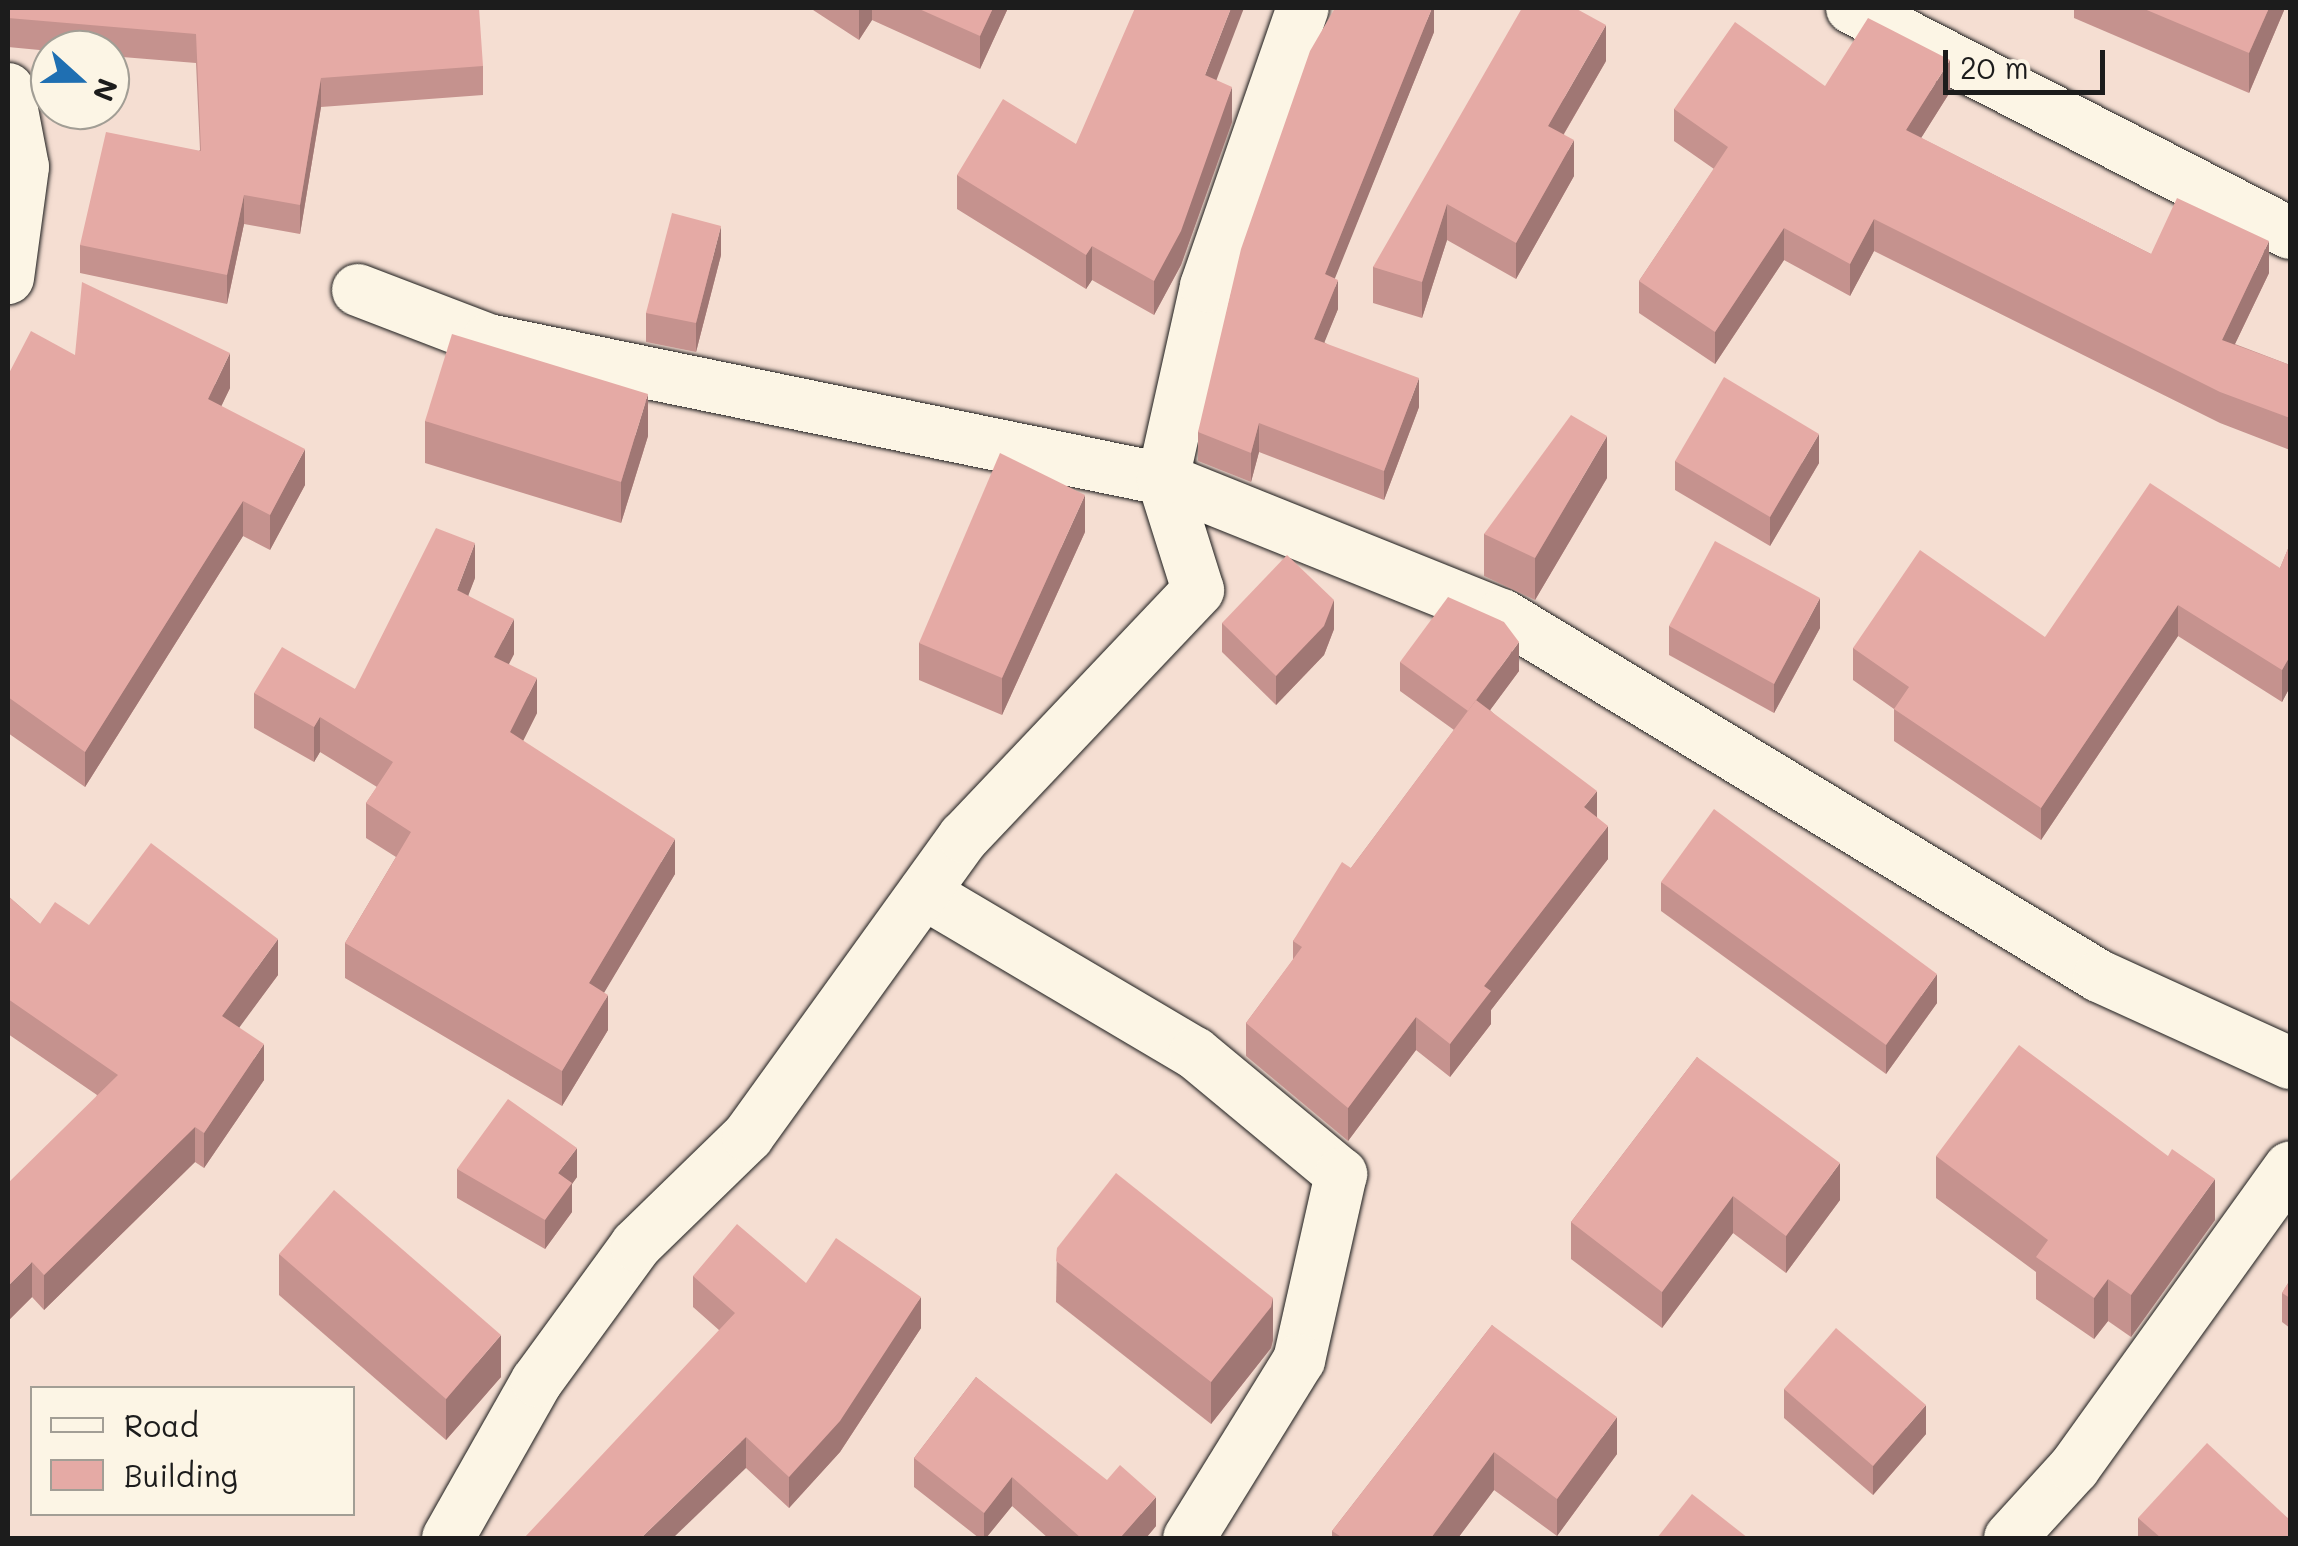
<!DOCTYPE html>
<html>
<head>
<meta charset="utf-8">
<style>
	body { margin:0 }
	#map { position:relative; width:2298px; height:1546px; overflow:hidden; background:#f5ded2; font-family:Mali,sans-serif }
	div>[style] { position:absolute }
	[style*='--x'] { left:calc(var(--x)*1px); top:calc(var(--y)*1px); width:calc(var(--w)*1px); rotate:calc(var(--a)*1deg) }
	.roads { filter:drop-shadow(0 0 2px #1c1c1c) drop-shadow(0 0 2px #1c1c1c) }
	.minor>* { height:52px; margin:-26px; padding:0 26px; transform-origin:26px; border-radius:26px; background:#fcf5e5 }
	.wall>* { inset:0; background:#c5928e }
	.shaded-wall>* { inset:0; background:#a07774 }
	.building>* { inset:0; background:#e5aaa5 }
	span { translate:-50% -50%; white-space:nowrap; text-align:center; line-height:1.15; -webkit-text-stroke:10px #fcf5e5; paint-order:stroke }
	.frame { position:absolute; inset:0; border:10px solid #1c1c1c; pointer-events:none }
	.legend { position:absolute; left:30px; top:1386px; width:325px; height:130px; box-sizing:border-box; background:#fcf5e5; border:2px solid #a29e95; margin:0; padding:12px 18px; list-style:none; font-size:30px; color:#1c1c1c }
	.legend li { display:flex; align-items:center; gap:20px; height:50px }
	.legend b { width:50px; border:2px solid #a29e95 }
	.north { position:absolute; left:30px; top:30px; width:100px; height:100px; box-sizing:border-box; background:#fcf5e5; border:2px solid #a29e95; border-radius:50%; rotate:111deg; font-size:28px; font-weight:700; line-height:40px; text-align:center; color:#1c1c1c }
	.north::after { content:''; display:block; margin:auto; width:35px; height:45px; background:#1f6fb2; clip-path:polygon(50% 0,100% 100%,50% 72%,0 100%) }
	.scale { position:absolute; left:1943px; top:50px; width:162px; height:45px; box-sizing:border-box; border:5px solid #1c1c1c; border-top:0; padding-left:12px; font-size:30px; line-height:35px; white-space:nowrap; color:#1c1c1c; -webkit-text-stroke:8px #fcf5e5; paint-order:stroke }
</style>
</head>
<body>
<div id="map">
	<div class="roads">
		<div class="minor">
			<div style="--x:1852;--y:8;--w:492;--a:27.2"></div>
			<div style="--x:8;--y:89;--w:79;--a:79.1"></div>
			<div style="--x:23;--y:167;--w:112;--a:97.7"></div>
			<div style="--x:358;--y:290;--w:139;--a:21"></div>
			<div style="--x:488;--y:340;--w:689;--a:11.64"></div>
			<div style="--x:1163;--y:479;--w:365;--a:21.9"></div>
			<div style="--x:1502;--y:615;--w:698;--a:31.16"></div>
			<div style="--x:2099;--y:976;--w:210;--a:24.5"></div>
			<div style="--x:924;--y:893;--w:315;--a:30.6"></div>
			<div style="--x:1195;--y:1053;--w:190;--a:39.7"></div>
			<div style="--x:1341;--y:1174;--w:191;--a:102.7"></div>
			<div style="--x:1299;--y:1360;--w:209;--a:121.7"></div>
			<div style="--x:448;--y:1538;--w:180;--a:-60.5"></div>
			<div style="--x:537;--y:1381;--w:168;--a:-53.9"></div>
			<div style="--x:636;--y:1245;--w:156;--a:-44.2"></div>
			<div style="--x:748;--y:1136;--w:369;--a:-54.2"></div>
			<div style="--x:964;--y:837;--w:340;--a:-46.5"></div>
			<div style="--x:1198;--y:590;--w:116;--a:-107.5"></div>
			<div style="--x:1163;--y:479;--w:198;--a:-77.4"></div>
			<div style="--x:1206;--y:286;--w:294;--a:-70.8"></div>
			<div style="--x:2010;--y:1538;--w:95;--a:-47.6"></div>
			<div style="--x:2074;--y:1468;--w:370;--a:-54.3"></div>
		</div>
	</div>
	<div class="wall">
		<div style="clip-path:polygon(8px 8px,483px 66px,483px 95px,321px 107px,300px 234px,244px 224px,227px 304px,80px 273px,80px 245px,200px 150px,196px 63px,110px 56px,110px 50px,50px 51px,8px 47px)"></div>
		<div style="clip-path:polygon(810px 8px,1008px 8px,980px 69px,872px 20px,859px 40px)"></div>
		<div style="clip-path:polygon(1434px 8px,1434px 32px,1334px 279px,1338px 309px,1324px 342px,1419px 407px,1384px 500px,1259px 452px,1251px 482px,1198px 461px,1198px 432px)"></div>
		<div style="clip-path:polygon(2074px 8px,2285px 8px,2249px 93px,2074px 18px)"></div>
		<div style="clip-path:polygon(1606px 61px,1564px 134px,1574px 176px,1516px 279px,1447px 240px,1422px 318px,1373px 303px,1373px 267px)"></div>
		<div style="clip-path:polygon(1216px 80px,1232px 122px,1181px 265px,1154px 315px,1092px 280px,1086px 289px,957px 209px,957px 175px,1076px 144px)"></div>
		<div style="clip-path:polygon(1825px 86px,1950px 92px,1921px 138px,2151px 254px,2269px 273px,2235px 344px,2290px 365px,2290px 450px,2220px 423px,1874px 251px,1850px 296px,1784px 260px,1715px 364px,1639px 313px,1639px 281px,1714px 169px,1674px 141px,1674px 109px)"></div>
		<div style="clip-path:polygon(721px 255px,696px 352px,646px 342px,646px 313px)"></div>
		<div style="clip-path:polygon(75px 355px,230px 388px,221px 406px,305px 485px,270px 550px,243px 536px,85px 787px,8px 733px,8px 375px)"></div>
		<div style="clip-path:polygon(425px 421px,648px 436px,621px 523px,425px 463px)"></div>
		<div style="clip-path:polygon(1675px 461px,1819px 463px,1770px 546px,1675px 490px)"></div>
		<div style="clip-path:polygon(1607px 478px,1535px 600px,1484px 576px,1484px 534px)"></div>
		<div style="clip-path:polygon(1085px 532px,1002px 715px,919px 680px,919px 643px)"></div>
		<div style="clip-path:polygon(2290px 544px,2290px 687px,2282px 702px,2178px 636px,2041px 840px,1894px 741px,1894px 709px,1853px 680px,1853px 648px,2045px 637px,2280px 568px)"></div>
		<div style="clip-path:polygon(475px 578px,468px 595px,514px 654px,509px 664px,537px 713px,523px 741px,675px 874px,604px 992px,608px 1030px,562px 1106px,345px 978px,345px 943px,396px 857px,366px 838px,366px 803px,377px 787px,320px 752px,314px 762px,254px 728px,254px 693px,355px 689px)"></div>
		<div style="clip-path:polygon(1222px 623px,1334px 629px,1324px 655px,1276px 705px,1222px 652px)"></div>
		<div style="clip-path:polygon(1669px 626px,1820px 628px,1774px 713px,1669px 655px)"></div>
		<div style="clip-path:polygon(1400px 662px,1519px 671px,1490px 710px,1597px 817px,1608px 859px,1491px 1010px,1491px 1024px,1450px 1077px,1416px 1050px,1348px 1141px,1246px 1056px,1246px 1023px,1293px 960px,1293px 941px,1351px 868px,1454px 730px,1400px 691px)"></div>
		<div style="clip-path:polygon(1661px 882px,1937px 1003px,1886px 1074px,1661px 911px)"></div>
		<div style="clip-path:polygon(8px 896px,40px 924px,89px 925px,278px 975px,239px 1027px,264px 1080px,204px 1168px,195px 1162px,44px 1310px,32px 1297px,8px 1321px,97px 1095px,8px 1034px)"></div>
		<div style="clip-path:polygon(1697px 1057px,1840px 1200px,1786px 1273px,1733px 1233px,1662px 1328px,1571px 1259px,1571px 1222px)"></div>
		<div style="clip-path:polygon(1936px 1156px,2215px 1220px,2131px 1337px,2108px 1321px,2094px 1339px,2036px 1299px,2036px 1272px,1936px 1198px)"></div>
		<div style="clip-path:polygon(457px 1169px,577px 1177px,572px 1184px,572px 1212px,545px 1249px,457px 1198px)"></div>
		<div style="clip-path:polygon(1057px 1248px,1273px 1340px,1271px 1348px,1211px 1424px,1056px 1302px)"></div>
		<div style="clip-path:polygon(279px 1254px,501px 1377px,446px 1440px,279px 1295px)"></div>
		<div style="clip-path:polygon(693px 1276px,806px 1283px,921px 1328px,840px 1452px,789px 1508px,746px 1468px,719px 1330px,693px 1307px)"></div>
		<div style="clip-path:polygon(2290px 1280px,2290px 1328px,2282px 1322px,2282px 1293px)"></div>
		<div style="clip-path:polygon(1492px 1325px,1617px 1454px,1557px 1536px,1494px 1490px,1458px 1538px,1332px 1538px,1332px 1531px)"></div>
		<div style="clip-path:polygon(976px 1377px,1156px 1526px,1146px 1538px,1048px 1538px,1012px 1506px,986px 1538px,979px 1538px,914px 1487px,914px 1458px)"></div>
		<div style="clip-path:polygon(1784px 1389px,1926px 1434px,1873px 1495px,1784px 1418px)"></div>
		<div style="clip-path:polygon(2138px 1518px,2290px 1538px,2138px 1538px)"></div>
	</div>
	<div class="shaded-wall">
		<div style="clip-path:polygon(859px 8px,872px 8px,872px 20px,859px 40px)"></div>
		<div style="clip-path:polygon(993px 8px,1008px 8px,980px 69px,980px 36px)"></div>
		<div style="clip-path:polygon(1231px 8px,1244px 8px,1205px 110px,1205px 75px)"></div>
		<div style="clip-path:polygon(1432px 8px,1434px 8px,1434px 32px,1325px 303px,1325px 274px)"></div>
		<div style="clip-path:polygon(2269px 8px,2285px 8px,2249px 93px,2249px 53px)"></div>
		<div style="clip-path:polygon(1606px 25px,1606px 61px,1548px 161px,1548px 126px)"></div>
		<div style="clip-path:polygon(1950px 60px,1950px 92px,1906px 162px,1906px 130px)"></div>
		<div style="clip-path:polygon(321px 78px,321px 107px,300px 234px,300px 205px)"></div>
		<div style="clip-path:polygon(1232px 87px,1232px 122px,1181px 265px,1154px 315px,1154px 281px)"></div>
		<div style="clip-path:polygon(1574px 140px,1574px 176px,1516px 279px,1516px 243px)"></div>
		<div style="clip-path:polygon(244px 195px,244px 224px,227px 304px,227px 275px)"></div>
		<div style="clip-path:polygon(1447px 204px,1447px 240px,1422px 318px,1422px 282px)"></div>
		<div style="clip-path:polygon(1874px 219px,1874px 251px,1850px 296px,1850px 264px)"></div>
		<div style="clip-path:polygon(721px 226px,721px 255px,696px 352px,696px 323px)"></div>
		<div style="clip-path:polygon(1784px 228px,1784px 260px,1715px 364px,1715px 332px)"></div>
		<div style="clip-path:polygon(2269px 241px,2269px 273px,2222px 371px,2222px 340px)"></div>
		<div style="clip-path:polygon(1092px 246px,1092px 280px,1086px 289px,1086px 255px)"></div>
		<div style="clip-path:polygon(1338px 280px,1338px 309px,1314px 368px,1314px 339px)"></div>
		<div style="clip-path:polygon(230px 353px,230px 388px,208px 434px,208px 399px)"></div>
		<div style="clip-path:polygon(1419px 378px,1419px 407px,1384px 500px,1384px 471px)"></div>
		<div style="clip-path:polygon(648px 394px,648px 436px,621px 523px,621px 482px)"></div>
		<div style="clip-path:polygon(1259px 423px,1259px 452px,1251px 482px,1251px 453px)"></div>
		<div style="clip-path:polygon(1819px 434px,1819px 463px,1770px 546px,1770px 517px)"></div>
		<div style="clip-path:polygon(1607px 436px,1607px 478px,1535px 600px,1535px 558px)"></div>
		<div style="clip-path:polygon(305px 449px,305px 485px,270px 550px,270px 515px)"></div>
		<div style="clip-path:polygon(1085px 495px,1085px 532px,1002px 715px,1002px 678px)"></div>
		<div style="clip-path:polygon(243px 501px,243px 536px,85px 787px,85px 752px)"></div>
		<div style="clip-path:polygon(475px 543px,475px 578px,457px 625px,457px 590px)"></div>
		<div style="clip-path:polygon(1820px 598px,1820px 628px,1774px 713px,1774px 684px)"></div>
		<div style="clip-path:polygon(1334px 600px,1334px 629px,1324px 655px,1276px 705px,1276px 676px)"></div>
		<div style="clip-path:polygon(2178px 605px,2178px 636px,2041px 840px,2041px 808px)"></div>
		<div style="clip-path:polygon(514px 619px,514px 654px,494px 692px,494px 657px)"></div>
		<div style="clip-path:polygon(1519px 642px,1519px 671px,1468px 740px,1468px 711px)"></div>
		<div style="clip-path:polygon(2290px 656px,2290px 687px,2282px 702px,2282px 670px)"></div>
		<div style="clip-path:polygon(537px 678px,537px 713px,510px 767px,510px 732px)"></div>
		<div style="clip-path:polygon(320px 717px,320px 752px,314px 762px,314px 727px)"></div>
		<div style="clip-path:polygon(1597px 791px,1597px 824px,1584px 807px)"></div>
		<div style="clip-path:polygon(1608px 826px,1608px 859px,1491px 1010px,1491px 1024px,1450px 1077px,1450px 1044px,1484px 986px)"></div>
		<div style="clip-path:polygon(675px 839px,675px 874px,589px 1018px,589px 983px)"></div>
		<div style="clip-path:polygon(278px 939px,278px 975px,222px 1051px,222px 1016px)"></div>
		<div style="clip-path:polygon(1937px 974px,1937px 1003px,1886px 1074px,1886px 1045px)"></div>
		<div style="clip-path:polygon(608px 995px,608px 1030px,562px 1106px,562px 1071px)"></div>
		<div style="clip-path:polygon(1416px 1017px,1416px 1050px,1348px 1141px,1348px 1108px)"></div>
		<div style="clip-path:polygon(264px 1044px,264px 1080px,204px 1168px,204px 1133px)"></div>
		<div style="clip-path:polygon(195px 1127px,195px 1162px,44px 1310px,44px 1275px)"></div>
		<div style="clip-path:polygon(577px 1148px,577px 1177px,572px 1184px,572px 1212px,545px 1249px,545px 1220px,558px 1173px)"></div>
		<div style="clip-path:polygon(1840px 1163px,1840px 1200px,1786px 1273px,1786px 1236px)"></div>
		<div style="clip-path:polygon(2215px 1179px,2215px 1220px,2131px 1337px,2131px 1295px)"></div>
		<div style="clip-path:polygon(1733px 1196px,1733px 1233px,1662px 1328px,1662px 1292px)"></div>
		<div style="clip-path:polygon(32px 1262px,32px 1297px,8px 1321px,8px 1286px)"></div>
		<div style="clip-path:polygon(2108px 1279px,2108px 1321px,2094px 1339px,2094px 1298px)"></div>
		<div style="clip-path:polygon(921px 1297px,921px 1328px,840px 1452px,789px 1508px,789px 1477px)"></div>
		<div style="clip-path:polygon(1273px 1298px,1273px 1340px,1271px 1348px,1211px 1424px,1211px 1382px)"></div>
		<div style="clip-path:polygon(501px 1335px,501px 1377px,446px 1440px,446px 1399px)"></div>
		<div style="clip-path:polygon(1926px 1405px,1926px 1434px,1873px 1495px,1873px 1466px)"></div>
		<div style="clip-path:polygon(1617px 1417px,1617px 1454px,1557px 1536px,1557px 1499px)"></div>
		<div style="clip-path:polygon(746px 1437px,746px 1468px,673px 1538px,641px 1538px)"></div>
		<div style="clip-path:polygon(1494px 1452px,1494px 1490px,1458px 1538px,1431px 1538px)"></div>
		<div style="clip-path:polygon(1012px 1477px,1012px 1506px,986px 1538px,984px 1538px,984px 1513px)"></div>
		<div style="clip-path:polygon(1156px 1497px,1156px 1526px,1146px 1538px,1120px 1538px)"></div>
	</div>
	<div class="building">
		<div style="clip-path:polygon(8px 8px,479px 8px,483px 66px,321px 78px,300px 205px,244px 195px,227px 275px,80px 245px,106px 132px,201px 151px,196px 34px,8px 18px)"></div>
		<div style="clip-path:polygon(917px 8px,993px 8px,980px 36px)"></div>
		<div style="clip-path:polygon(1135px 8px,1231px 8px,1205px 75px,1232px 87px,1181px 231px,1154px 281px,1092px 246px,1086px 255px,957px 175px,1003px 99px,1076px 144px)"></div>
		<div style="clip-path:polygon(1335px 8px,1432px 8px,1325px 274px,1338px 280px,1314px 339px,1419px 378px,1384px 471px,1259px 423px,1251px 453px,1198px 432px,1241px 249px,1310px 51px)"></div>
		<div style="clip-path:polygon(1522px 8px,1575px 8px,1606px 25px,1548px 126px,1574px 140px,1516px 243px,1447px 204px,1422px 282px,1373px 267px)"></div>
		<div style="clip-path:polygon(2142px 8px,2269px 8px,2249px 53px)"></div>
		<div style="clip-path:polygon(1868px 18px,1950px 60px,1906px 130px,2151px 254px,2177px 198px,2269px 241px,2222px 340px,2290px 365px,2290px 418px,2220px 392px,1874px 219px,1850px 264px,1784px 228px,1715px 332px,1639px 281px,1728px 147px,1674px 109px,1735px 22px,1825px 86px)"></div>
		<div style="clip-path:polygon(672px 213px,721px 226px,696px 323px,646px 313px)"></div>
		<div style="clip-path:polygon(82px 282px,230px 353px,208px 399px,305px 449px,270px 515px,243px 501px,85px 752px,8px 697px,8px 375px,31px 331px,75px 355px)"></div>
		<div style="clip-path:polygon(452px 334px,648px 394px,621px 482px,425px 421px)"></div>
		<div style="clip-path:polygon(1724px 377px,1819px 434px,1770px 517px,1675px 461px)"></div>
		<div style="clip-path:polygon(1571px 415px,1607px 436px,1535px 558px,1484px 534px)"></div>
		<div style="clip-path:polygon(1000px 453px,1085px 495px,1002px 678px,919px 643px)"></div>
		<div style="clip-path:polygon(2150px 483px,2280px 568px,2290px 544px,2290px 656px,2282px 670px,2178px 605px,2041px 808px,1894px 709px,1909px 687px,1853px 648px,1920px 550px,2045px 637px)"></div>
		<div style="clip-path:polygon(436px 528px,475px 543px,457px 590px,514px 619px,494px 657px,537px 678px,510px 732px,675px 839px,589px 983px,608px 995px,562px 1071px,345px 943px,411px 832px,366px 803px,393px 762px,320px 717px,314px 727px,254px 693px,282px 647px,355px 689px)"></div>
		<div style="clip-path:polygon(1715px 541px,1820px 598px,1774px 684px,1669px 626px)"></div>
		<div style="clip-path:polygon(1287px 555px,1334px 600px,1324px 626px,1276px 676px,1222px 623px)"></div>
		<div style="clip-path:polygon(1448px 597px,1504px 622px,1519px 642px,1468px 711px,1400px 662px)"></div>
		<div style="clip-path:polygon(1476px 700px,1597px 791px,1584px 807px,1608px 826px,1484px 986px,1491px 991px,1450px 1044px,1416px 1017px,1348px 1108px,1246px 1023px,1302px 947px,1293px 941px,1342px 862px,1351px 868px)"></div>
		<div style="clip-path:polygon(1714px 809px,1937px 974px,1886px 1045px,1661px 882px)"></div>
		<div style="clip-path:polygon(151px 843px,278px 939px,222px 1016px,264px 1044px,204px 1133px,195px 1127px,44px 1275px,32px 1262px,8px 1286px,8px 1183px,118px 1075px,8px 999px,8px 896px,40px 924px,55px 902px,89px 925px)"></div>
		<div style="clip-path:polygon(2019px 1045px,2168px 1156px,2172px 1149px,2215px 1179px,2131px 1295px,2108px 1279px,2094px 1298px,2036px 1257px,2048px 1240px,1936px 1156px)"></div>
		<div style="clip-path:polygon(1697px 1057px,1840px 1163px,1786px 1236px,1733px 1196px,1662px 1292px,1571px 1222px)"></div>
		<div style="clip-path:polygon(508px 1099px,577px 1148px,558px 1173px,572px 1183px,545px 1220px,457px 1169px)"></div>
		<div style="clip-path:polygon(1116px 1173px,1273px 1298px,1271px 1307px,1211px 1382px,1056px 1261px,1057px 1248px)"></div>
		<div style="clip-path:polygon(334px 1190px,501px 1335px,446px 1399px,279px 1254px)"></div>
		<div style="clip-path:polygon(737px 1224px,806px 1283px,836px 1238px,921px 1297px,840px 1421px,789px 1477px,746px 1437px,641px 1538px,524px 1538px,735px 1313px,693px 1276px)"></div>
		<div style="clip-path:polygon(2290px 1280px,2290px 1298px,2282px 1293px)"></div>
		<div style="clip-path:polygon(1492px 1325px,1617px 1417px,1557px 1499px,1494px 1452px,1431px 1538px,1343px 1538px,1332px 1531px)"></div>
		<div style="clip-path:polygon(1836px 1328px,1926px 1405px,1873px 1466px,1784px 1389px)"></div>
		<div style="clip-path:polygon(976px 1377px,1107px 1480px,1120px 1465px,1156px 1497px,1120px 1538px,1081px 1538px,1012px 1477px,984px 1513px,914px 1458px)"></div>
		<div style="clip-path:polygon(2207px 1443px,2290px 1520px,2290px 1538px,2161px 1538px,2138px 1518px)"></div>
		<div style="clip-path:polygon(1692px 1494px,1748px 1538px,1657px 1538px)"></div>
	</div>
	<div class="frame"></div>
	<ul class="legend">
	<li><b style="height:12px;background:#fcf5e5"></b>Road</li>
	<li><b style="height:28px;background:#e5aaa5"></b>Building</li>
	</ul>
	<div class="north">N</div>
	<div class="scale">20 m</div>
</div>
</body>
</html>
